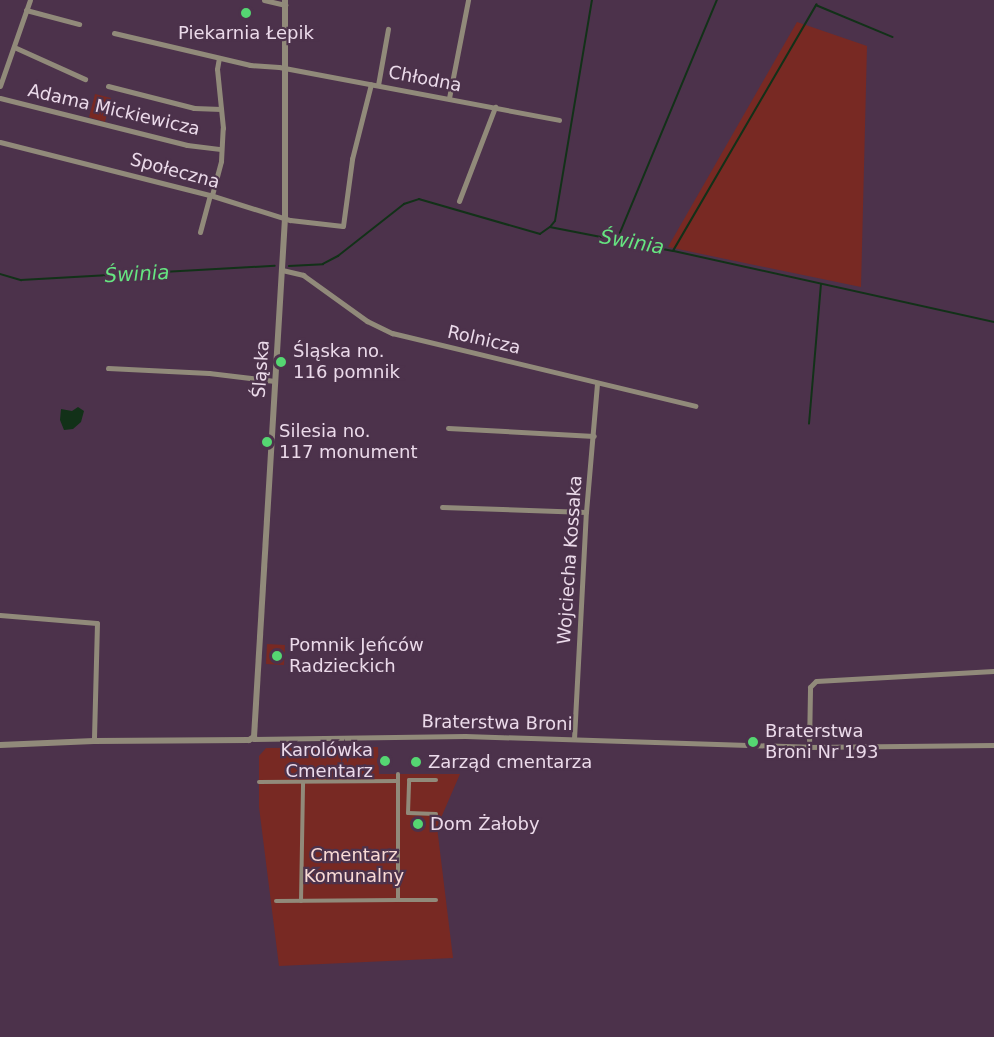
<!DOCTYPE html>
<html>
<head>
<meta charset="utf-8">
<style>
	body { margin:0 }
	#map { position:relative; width:994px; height:1037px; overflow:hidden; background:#4c324b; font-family:"DejaVu Sans",sans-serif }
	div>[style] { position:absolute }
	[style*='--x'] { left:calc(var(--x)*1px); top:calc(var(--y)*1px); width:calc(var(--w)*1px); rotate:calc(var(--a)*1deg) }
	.green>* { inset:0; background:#782923 }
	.water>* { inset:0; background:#123118 }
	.stream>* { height:1.5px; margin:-0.75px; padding:0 0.75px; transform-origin:0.75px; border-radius:0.75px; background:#123118 }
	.pedestrian>* { height:4px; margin:-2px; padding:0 2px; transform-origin:2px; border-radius:2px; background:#918a7a }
	.minor>* { height:5px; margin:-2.5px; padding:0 2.5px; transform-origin:2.5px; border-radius:2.5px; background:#918a7a }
	.tertiary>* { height:6px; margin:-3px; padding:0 3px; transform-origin:3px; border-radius:3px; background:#918a7a }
	.dots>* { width:16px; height:16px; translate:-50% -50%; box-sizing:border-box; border:3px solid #4c324b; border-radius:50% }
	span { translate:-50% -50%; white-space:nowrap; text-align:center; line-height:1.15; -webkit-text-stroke:4.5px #4c324b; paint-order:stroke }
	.poi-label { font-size:18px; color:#ebdaea }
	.left { translate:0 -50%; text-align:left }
	.right { translate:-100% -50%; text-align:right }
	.street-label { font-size:18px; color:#ebdaea }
	.park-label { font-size:18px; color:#f9dad5 }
	.water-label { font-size:20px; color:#66e581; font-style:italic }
</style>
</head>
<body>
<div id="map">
	<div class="green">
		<div style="clip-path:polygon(797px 22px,867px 46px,861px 287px,668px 247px)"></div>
		<div style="clip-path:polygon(95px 94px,111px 98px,105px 122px,89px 117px)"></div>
		<div style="clip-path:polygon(267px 644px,285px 645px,284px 665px,266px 664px)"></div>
		<div style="clip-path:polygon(378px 747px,379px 774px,460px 774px,437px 827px,453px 958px,279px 966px,259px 807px,259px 756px,266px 748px)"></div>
	</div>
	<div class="water">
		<div style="clip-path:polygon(78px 407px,84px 411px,81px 422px,73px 429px,64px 430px,60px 420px,61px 409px,72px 411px)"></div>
	</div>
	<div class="stream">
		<div style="--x:551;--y:226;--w:6;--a:-51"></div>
		<div style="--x:555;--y:221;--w:224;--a:-80.5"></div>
		<div style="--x:617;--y:240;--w:260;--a:-67.4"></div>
		<div style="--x:674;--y:251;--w:328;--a:12.5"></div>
		<div style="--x:289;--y:266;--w:34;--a:-3"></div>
		<div style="--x:323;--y:264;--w:17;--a:-28"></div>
		<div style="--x:338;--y:256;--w:84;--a:-38.2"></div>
		<div style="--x:404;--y:204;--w:16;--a:-18"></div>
		<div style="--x:419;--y:199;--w:126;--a:16.1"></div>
		<div style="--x:540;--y:234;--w:12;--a:-35"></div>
		<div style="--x:550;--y:227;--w:125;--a:11"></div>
		<div style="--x:673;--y:251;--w:285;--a:-59.8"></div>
		<div style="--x:816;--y:5;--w:83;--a:22.6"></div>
		<div style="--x:0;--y:274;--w:22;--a:16"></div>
		<div style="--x:21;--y:280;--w:254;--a:-3.2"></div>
		<div style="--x:809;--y:424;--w:140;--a:-85.1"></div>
	</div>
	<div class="pedestrian">
		<div style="--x:398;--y:774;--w:126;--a:90"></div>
		<div style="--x:398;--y:900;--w:38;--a:0"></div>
		<div style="--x:259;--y:782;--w:139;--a:-0.4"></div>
		<div style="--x:436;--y:814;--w:28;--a:-178"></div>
		<div style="--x:408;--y:813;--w:33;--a:-88"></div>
		<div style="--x:409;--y:780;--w:27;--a:0"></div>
		<div style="--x:276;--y:901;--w:122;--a:-0.5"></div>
		<div style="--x:301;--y:901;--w:119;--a:-89"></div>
	</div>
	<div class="minor">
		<div style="--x:264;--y:0;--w:22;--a:13"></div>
		<div style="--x:26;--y:10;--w:55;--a:14.8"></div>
		<div style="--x:114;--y:33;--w:140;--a:13.2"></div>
		<div style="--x:250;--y:65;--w:29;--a:4"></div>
		<div style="--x:279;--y:67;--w:285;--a:10.7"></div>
		<div style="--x:14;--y:47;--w:78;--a:24.3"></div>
		<div style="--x:378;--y:85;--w:57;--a:-79.9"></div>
		<div style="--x:0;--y:86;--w:91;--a:-70.8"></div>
		<div style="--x:108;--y:86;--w:89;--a:14.3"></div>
		<div style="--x:194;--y:108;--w:27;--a:2"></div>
		<div style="--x:0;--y:98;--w:193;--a:14.1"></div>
		<div style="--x:187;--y:145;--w:34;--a:7"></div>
		<div style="--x:449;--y:98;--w:100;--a:-79"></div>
		<div style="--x:0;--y:142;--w:217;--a:14.2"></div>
		<div style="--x:210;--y:195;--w:84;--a:17.4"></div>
		<div style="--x:290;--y:220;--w:53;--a:6.5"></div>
		<div style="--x:343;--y:226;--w:68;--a:-82.3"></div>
		<div style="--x:352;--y:159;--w:77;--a:-75.8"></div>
		<div style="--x:212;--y:195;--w:35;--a:-75"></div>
		<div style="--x:221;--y:161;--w:33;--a:-87"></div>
		<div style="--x:223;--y:128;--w:59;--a:-95.8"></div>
		<div style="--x:217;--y:69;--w:11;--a:-80"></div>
		<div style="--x:459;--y:201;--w:101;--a:-69"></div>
		<div style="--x:200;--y:232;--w:38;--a:-75"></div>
		<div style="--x:282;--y:270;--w:22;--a:13"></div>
		<div style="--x:303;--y:275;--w:79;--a:35.7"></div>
		<div style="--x:367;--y:321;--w:28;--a:26"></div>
		<div style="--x:392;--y:333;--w:312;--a:13.5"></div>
		<div style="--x:108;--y:368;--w:101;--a:2.8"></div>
		<div style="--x:209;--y:373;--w:66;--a:6.9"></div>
		<div style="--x:448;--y:428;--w:146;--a:3.1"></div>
		<div style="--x:442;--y:507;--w:144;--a:2"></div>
		<div style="--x:0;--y:615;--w:97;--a:4.7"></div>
		<div style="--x:97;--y:623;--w:118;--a:91.5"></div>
		<div style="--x:253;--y:739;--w:212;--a:-0.8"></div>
		<div style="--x:465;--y:736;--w:344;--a:1.8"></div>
		<div style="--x:809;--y:747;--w:185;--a:-0.6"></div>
		<div style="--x:574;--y:739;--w:227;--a:-87"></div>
		<div style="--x:586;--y:512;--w:129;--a:-85.1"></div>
		<div style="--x:809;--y:747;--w:60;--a:-89"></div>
		<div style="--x:810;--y:687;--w:8;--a:-45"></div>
		<div style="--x:816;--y:681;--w:178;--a:-3.2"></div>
	</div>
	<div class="tertiary">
		<div style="--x:0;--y:745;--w:94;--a:-2.4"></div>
		<div style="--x:94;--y:741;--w:155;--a:-0.4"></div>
		<div style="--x:249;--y:740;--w:6;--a:-31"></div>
		<div style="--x:254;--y:737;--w:519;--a:-86.58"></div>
		<div style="--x:285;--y:219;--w:219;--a:-90"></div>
	</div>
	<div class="dots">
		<div style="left:246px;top:13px;background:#55d672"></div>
		<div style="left:281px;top:362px;background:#55d672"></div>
		<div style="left:267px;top:442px;background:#55d672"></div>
		<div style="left:277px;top:656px;background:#55d672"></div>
		<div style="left:753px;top:742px;background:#55d672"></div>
		<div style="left:385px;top:761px;background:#55d672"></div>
		<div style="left:416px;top:762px;background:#55d672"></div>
		<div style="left:418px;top:824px;background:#55d672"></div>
	</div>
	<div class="poi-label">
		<span style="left:246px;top:33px">Piekarnia Łepik</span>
		<span class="left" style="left:293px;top:362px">Śląska no.<br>116 pomnik</span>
		<span class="left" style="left:279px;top:442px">Silesia no.<br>117 monument</span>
		<span class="left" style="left:289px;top:656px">Pomnik Jeńców<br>Radzieckich</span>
		<span class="left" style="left:765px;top:742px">Braterstwa<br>Broni Nr 193</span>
		<span class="right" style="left:373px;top:761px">Karolówka<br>Cmentarz</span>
		<span class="left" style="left:428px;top:762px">Zarząd cmentarza</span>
		<span class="left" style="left:430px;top:824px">Dom Żałoby</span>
	</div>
	<div class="street-label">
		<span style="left:425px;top:79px;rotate:11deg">Chłodna</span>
		<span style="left:114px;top:110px;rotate:13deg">Adama Mickiewicza</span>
		<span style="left:175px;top:171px;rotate:15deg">Społeczna</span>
		<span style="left:484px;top:340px;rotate:13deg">Rolnicza</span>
		<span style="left:261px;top:369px;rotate:-86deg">Śląska</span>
		<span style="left:570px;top:560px;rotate:-86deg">Wojciecha Kossaka</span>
		<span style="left:497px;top:723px;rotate:1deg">Braterstwa Broni</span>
	</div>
	<div class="park-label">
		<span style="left:354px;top:866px">Cmentarz<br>Komunalny</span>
	</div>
	<div class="water-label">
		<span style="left:632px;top:242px;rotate:10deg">Świnia</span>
		<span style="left:137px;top:274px;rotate:-3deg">Świnia</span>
	</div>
</div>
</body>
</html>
